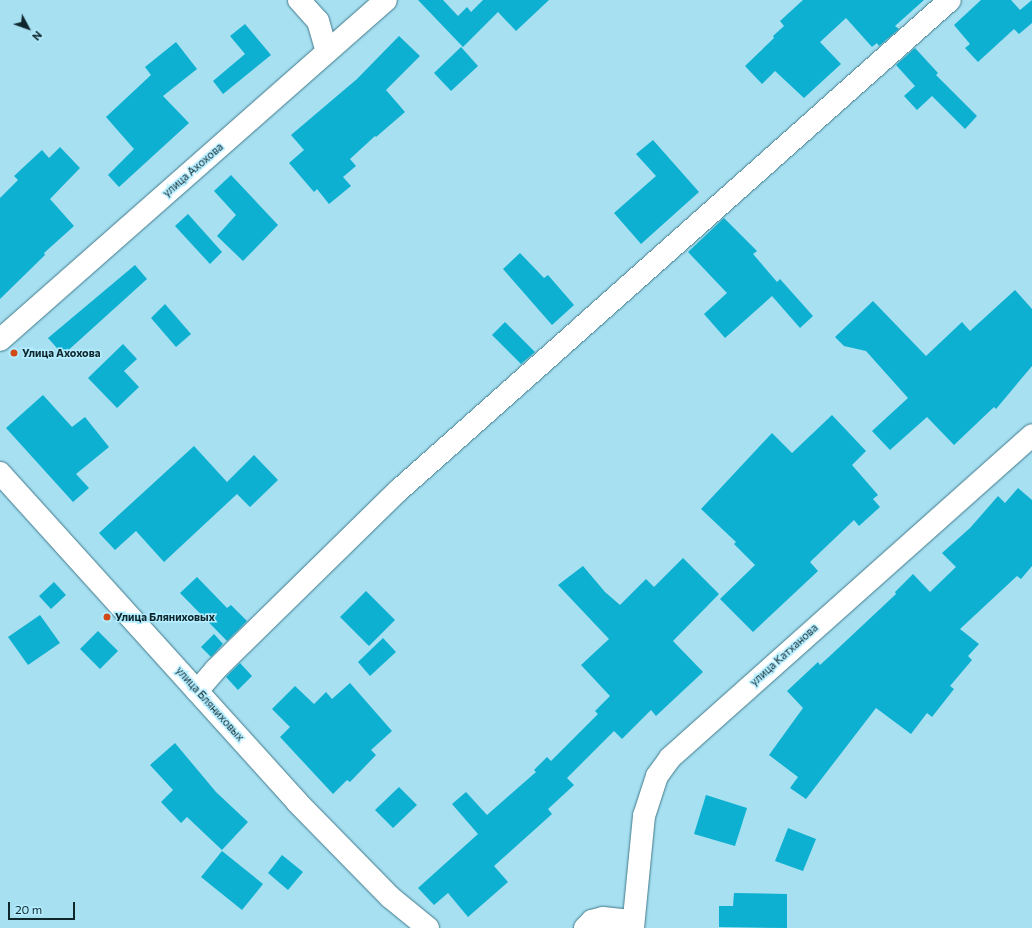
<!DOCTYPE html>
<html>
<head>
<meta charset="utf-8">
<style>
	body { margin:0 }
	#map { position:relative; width:1032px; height:928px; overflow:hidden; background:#a6e0f1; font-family:Commissioner,sans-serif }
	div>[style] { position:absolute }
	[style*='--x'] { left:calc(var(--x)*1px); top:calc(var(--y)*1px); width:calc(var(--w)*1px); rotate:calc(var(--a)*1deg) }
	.building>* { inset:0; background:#0eb0d1 }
	.roads { filter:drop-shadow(0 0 1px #427989) drop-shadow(0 0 1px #427989) }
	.minor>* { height:22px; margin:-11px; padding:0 11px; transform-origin:11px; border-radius:11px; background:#fff }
	.dots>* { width:11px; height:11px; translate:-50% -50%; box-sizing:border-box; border:2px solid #b3edff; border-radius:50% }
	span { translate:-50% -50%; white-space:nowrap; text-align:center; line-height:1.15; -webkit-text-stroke:3px #b3edff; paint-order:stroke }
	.street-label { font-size:11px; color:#0e262c }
	.poi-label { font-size:11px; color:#0e262c; font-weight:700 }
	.left { translate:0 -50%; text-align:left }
	.north { position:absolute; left:8px; top:8px; width:40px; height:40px; -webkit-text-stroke:3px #b3edff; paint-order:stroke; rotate:131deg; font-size:11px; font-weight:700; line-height:16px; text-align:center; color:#0e262c }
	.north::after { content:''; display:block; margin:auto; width:14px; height:18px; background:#0e262c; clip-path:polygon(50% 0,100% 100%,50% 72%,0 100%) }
	.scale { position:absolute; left:8px; top:902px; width:67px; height:18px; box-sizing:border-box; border:2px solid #0e262c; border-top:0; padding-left:5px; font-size:12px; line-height:14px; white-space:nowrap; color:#0e262c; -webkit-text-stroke:3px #b3edff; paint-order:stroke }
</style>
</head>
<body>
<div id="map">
	<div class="building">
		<div style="clip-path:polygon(418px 0,443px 0,458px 16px,467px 7px,471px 12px,483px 0,549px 0,516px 31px,498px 12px,463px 47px)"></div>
		<div style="clip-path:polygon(803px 0,924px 0,895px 26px,899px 29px,879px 46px,877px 43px,872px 47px,846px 18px,820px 42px,841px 64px,804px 98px,775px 71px,762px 84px,745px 66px,774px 38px,773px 36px,784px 26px,780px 21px)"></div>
		<div style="clip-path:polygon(981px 0,1011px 0,1020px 10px,1032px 0,1032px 23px,1019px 34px,1014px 29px,978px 62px,965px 48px,970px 44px,954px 25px)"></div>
		<div style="clip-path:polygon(245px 24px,271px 55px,223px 94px,213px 81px,245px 54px,230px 36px)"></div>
		<div style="clip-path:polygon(399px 36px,420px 56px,386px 90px,405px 112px,376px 137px,375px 136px,350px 159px,356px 166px,343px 177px,351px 186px,329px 204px,317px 189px,314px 192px,289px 163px,304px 150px,291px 135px,357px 79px)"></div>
		<div style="clip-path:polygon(176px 42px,197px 69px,163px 96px,189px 123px,119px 187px,108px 175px,134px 149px,106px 117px,151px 75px,145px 67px)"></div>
		<div style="clip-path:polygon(461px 47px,478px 66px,451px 91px,434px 73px)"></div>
		<div style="clip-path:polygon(915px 48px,938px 73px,936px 75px,977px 116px,965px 129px,932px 96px,917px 110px,904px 96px,915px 86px,896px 65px)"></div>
		<div style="clip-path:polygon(653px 140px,699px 192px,641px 244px,614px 213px,656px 176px,636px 154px)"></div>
		<div style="clip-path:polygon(60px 147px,80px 168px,50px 199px,74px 226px,44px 253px,45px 255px,0 299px,0 198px,18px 180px,14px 176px,42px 150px,49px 158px)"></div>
		<div style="clip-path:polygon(231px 175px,278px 225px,243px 261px,217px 236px,236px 215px,214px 191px)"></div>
		<div style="clip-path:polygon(188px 214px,222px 252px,210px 264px,175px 226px)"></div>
		<div style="clip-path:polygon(724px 218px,757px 251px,753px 254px,777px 282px,780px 279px,813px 316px,800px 328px,772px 296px,725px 338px,704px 314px,727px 293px,688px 252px)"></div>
		<div style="clip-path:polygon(520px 253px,544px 278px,548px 275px,574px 305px,552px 325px,503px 269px)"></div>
		<div style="clip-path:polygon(135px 265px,147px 279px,63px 355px,48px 338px)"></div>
		<div style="clip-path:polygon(1015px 290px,1032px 309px,1032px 366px,996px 409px,994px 407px,954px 445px,927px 417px,890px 450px,872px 431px,908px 398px,866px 351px,844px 346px,835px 337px,873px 301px,926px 356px,962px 322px,970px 331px)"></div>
		<div style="clip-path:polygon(165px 304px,191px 334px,176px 347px,151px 318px)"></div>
		<div style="clip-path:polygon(505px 322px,535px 352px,521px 364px,492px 335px)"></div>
		<div style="clip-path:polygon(123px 344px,137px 359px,124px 371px,139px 387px,117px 408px,88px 378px)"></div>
		<div style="clip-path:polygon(43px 395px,72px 427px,85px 417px,109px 447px,76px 474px,89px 488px,73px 502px,6px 428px)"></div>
		<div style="clip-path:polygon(832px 415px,866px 451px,852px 465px,878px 495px,873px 499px,880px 507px,859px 526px,854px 520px,810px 562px,818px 571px,753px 632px,720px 599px,755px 565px,734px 544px,736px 542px,701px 509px,772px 433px,792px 453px)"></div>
		<div style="clip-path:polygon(194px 446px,227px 482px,254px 455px,278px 480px,250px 507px,237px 494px,164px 562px,136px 531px,115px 550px,99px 533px)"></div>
		<div style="clip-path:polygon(1018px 488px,1032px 500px,1032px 566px,1021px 579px,1017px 576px,960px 629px,979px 644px,968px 656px,972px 660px,950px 686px,954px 689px,932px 717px,927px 713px,911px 734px,876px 708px,806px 799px,790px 788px,798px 777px,769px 755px,803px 708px,787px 691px,818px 662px,820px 665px,832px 654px,896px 594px,895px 592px,913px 574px,930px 592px,956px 567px,942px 553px,970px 528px,998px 496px,1005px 503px)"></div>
		<div style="clip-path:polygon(683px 558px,719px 594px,673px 641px,703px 672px,656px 716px,651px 710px,622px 739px,614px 731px,567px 778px,574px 785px,548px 809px,552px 814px,494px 866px,508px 882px,468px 917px,448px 893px,434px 905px,418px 888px,478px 834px,452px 804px,466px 792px,487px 815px,536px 772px,534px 770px,547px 757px,551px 761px,598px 714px,595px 711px,610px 696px,581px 665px,609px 639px,558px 585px,583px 566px,605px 592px,620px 605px,646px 579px,654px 587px)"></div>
		<div style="clip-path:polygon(197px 577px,227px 608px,231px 605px,247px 621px,227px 641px,180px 593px)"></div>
		<div style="clip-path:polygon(54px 582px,66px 595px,51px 609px,39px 596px)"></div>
		<div style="clip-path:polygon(366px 591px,395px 620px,369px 646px,340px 617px)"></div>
		<div style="clip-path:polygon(40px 615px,60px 643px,28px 665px,8px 637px)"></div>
		<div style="clip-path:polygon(98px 631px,118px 651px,100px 669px,80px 649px)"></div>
		<div style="clip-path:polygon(214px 634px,223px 644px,211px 657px,201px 647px)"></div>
		<div style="clip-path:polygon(383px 638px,396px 652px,370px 676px,358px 662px)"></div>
		<div style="clip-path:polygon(240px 663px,252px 676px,238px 690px,226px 677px)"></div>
		<div style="clip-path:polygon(350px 683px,392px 731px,371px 750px,376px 755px,350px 782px,347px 780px,333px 794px,280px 737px,290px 727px,272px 709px,295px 686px,314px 704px,326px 692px,332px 699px)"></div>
		<div style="clip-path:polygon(175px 743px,216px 792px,248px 822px,222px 850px,187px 817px,181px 823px,161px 802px,173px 790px,150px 765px)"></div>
		<div style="clip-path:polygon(399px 787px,417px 805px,393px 828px,375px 810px)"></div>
		<div style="clip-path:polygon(706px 795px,747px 808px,735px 846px,694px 834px)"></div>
		<div style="clip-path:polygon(788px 828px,816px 839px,803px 871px,775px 861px)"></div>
		<div style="clip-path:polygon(222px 851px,263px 884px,242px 910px,201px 877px)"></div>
		<div style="clip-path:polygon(282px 855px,303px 872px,288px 890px,268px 873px)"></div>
		<div style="clip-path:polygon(734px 893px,787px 894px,787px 928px,719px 927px,719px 906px,733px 906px)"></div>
	</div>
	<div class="roads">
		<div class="minor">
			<div style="--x:299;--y:0;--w:28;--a:48"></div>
			<div style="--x:318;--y:21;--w:32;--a:74"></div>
			<div style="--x:0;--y:340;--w:514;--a:-41.37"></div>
			<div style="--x:0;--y:473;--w:443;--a:47.9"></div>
			<div style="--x:297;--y:802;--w:133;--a:45.6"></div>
			<div style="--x:390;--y:897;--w:49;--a:39.2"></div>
			<div style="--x:197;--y:691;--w:28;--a:-49"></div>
			<div style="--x:215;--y:670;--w:257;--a:-44.4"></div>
			<div style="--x:399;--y:490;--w:737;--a:-41.65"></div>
			<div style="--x:585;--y:928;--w:10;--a:-45"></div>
			<div style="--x:592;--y:921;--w:11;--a:-15"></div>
			<div style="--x:603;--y:918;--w:30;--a:6"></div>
			<div style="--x:633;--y:928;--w:113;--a:-84.4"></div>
			<div style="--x:644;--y:816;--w:42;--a:-72"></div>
			<div style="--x:657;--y:776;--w:22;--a:-54"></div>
			<div style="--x:670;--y:758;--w:485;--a:-41.7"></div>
		</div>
	</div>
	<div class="dots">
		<div style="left:14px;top:353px;background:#d04916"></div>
		<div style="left:107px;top:617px;background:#d04916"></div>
	</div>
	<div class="street-label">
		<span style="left:193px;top:170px;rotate:-41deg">улица Ахохова</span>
		<span style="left:784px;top:655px;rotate:-42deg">улица Катханова</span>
		<span style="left:210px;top:704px;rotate:48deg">улица Бляниховых</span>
	</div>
	<div class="poi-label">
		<span class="left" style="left:22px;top:353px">Улица Ахохова</span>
		<span class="left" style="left:115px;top:617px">Улица Бляниховых</span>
	</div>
	<div class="north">N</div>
	<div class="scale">20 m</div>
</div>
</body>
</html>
